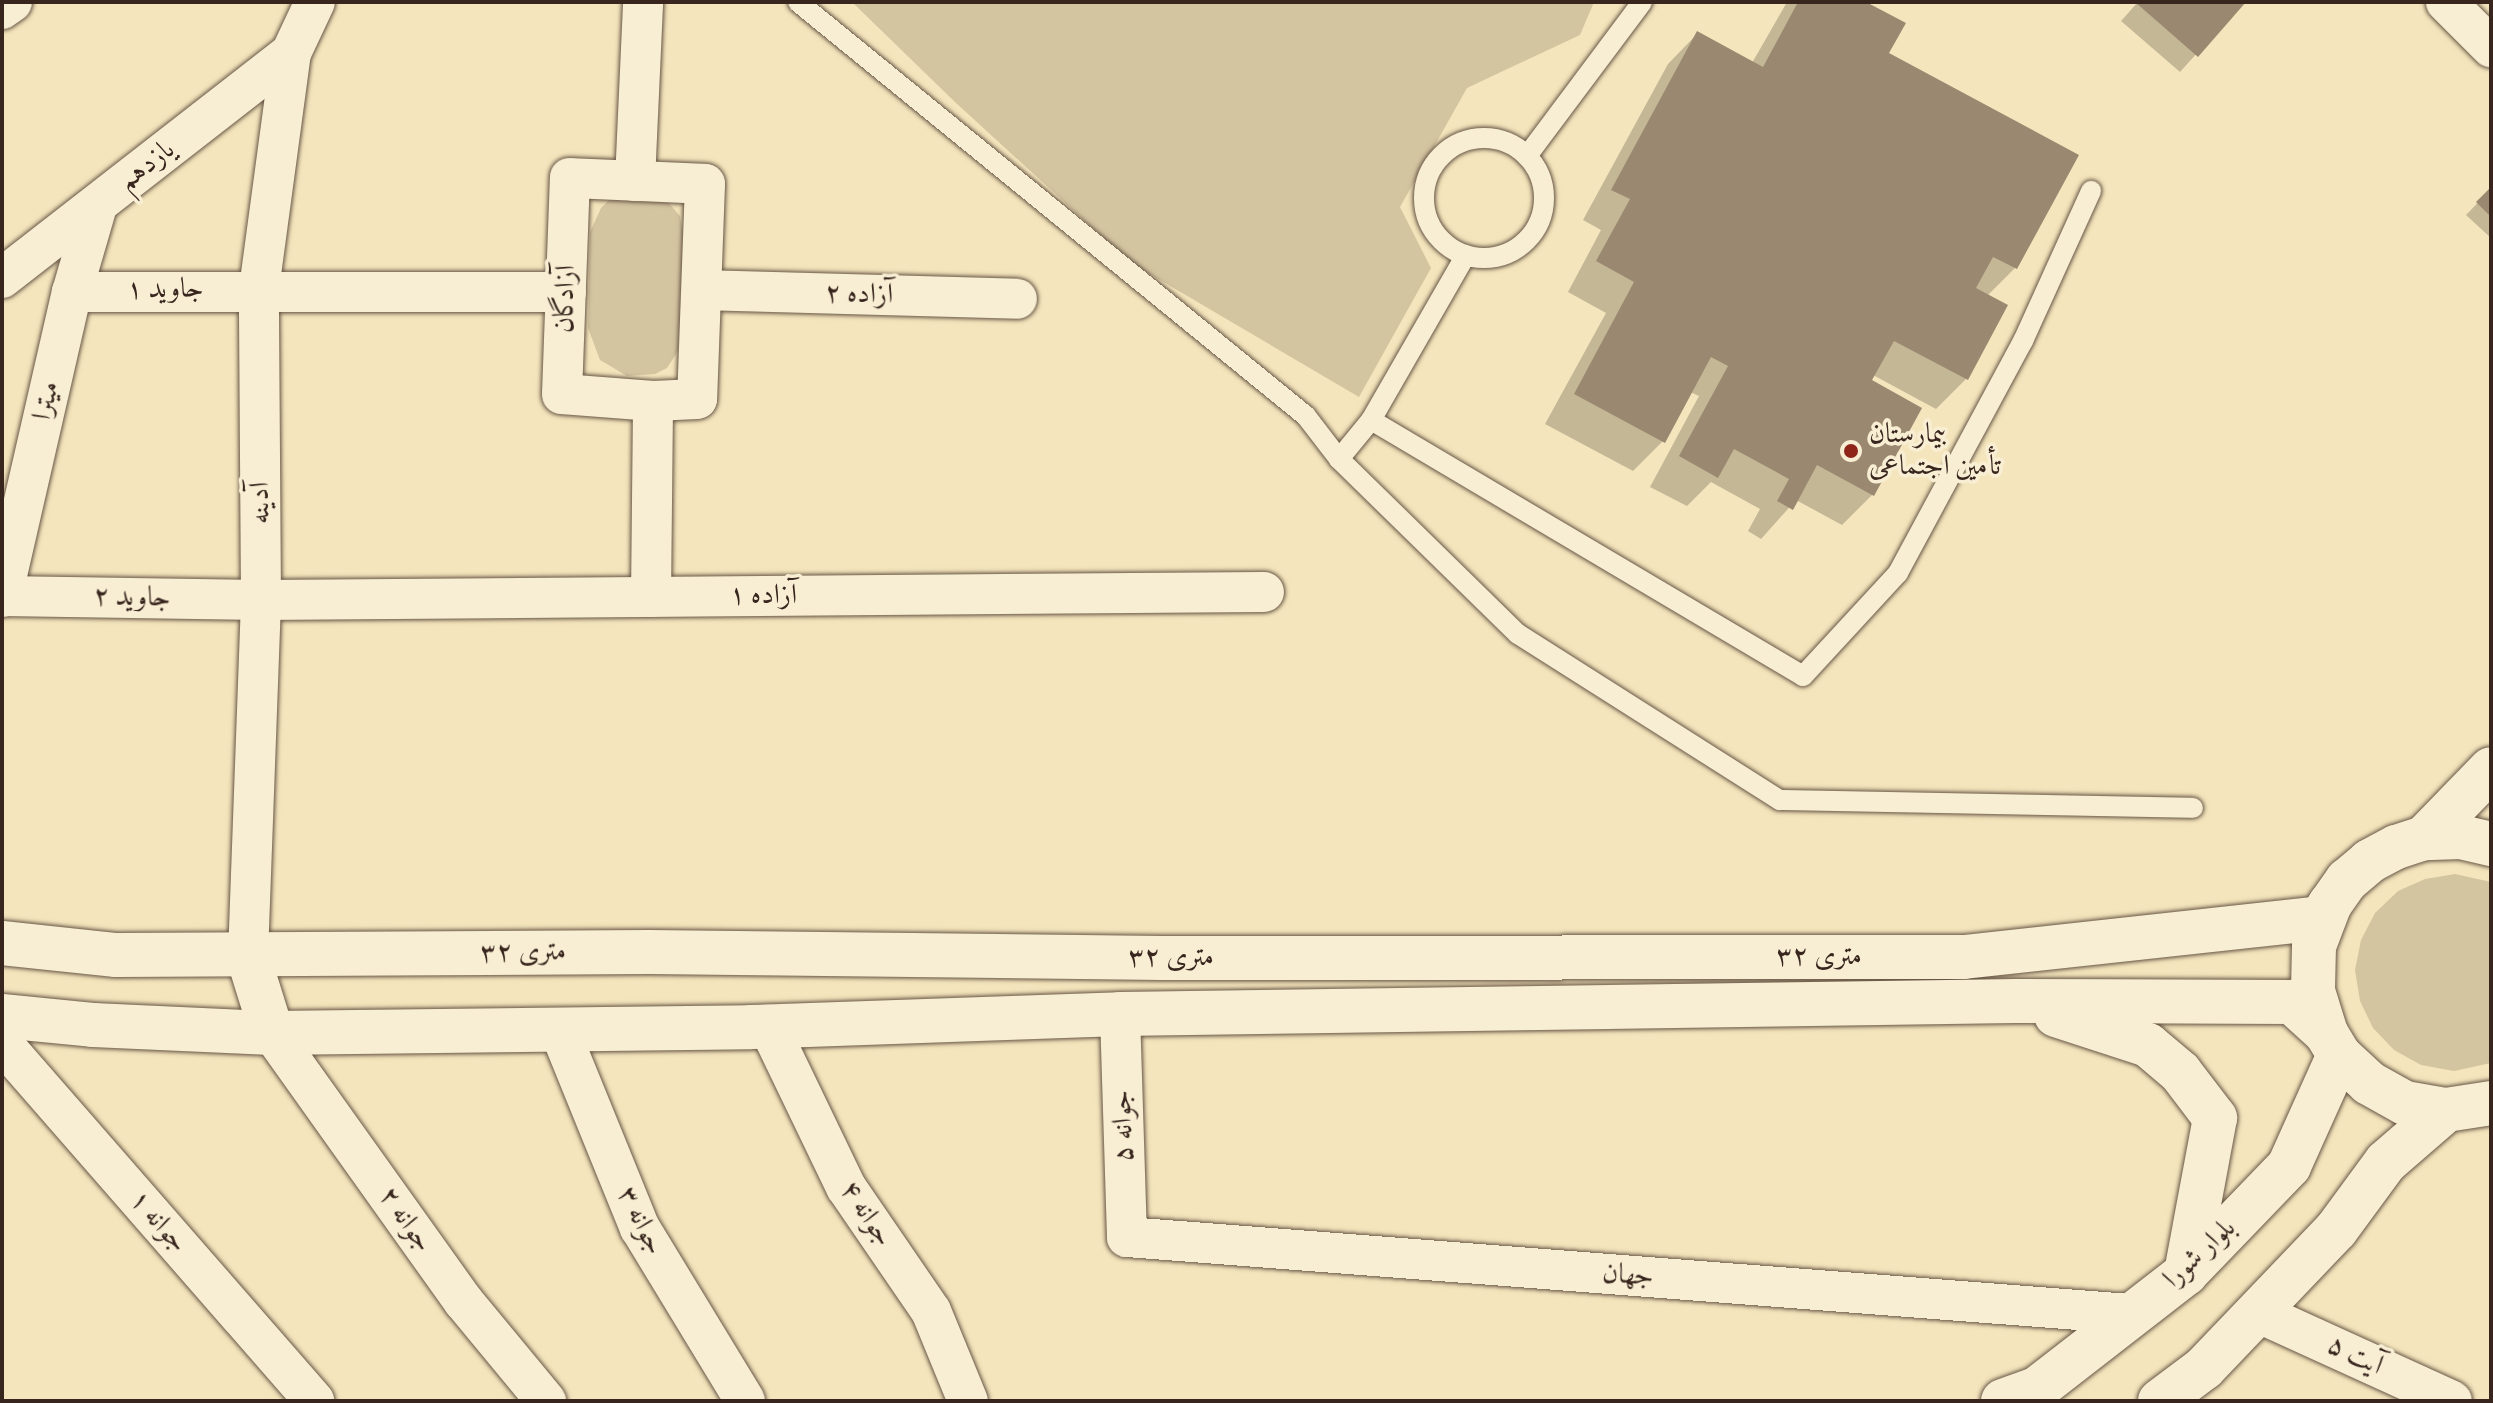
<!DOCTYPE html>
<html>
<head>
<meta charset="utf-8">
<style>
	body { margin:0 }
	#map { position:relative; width:2493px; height:1403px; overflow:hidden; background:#f4e5bc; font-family:Vollkorn,Amiri,serif }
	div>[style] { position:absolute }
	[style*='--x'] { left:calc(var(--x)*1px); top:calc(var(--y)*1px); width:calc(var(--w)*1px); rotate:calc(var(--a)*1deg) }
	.green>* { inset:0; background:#d4c5a1 }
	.shadow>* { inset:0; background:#0003 }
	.building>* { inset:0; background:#9a8970 }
	.roads { filter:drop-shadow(0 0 2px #675646) drop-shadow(0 0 2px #675646) }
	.lane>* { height:20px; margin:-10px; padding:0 10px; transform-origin:10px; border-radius:10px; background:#f8eed3 }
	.lane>.ring { margin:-10px; padding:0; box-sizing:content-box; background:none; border:20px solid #f8eed3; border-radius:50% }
	.street>* { height:40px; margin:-20px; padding:0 20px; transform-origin:20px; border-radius:20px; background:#f8eed3 }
	.secondary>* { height:44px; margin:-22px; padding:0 22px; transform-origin:22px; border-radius:22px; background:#f8eed3 }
	.dots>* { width:22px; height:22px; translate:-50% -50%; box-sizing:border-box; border:4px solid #f8eed3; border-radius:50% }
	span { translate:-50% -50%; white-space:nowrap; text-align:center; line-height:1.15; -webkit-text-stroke:7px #f8eed3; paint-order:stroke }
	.street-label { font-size:28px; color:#38261e }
	.poi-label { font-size:28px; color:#38261e }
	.left { translate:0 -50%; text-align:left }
	.frame { position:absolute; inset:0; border:4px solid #38261e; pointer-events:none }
</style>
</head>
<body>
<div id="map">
	<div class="green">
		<div style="clip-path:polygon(852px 2px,1594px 2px,1580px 35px,1467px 88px,1400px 207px,1431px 268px,1359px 397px,1131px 263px,956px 103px)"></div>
		<div style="clip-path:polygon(617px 192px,661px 194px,680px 216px,686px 248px,682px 345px,667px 368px,655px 374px,627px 376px,600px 360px,588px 328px,590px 232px,601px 208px)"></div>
		<div style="clip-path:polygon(2455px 874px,2491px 882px,2491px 1063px,2454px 1071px,2421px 1065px,2394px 1050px,2373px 1028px,2360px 1001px,2355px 970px,2361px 940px,2375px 913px,2398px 891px,2425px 879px)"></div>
	</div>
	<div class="shadow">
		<div style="clip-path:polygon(1787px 2px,1862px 2px,1886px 54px,2076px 156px,2015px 268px,1987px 296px,1966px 379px,1936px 409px,1873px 375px,1870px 381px,1872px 495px,1842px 525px,1796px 500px,1761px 539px,1748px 531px,1760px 509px,1711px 482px,1687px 506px,1650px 487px,1699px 396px,1690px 392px,1663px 441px,1633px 471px,1545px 424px,1606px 313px,1568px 292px,1601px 230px,1583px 220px,1668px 64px,1697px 34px,1752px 63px)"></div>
		<div style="clip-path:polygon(2138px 2px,2243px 2px,2180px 72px,2121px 21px)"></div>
		<div style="clip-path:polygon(2491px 189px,2491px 238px,2466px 215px)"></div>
	</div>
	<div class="building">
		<div style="clip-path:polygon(1798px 2px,1866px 2px,1906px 23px,1889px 53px,2079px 155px,2017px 269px,1993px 257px,1976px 288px,2008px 305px,1968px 380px,1894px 341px,1872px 380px,1922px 408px,1874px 496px,1817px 465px,1793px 510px,1777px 501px,1789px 479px,1734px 449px,1718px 478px,1679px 456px,1728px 366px,1711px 357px,1665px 443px,1574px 394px,1634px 282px,1596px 261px,1630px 199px,1611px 190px,1697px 31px,1763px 67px)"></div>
		<div style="clip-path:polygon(2135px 2px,2246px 2px,2198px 57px)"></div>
		<div style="clip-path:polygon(2491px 187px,2491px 217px,2476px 202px)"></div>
	</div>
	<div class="roads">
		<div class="lane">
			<div style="--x:798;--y:2;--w:655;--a:39.18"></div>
			<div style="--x:1306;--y:416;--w:54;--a:52.5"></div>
			<div style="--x:1339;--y:459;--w:250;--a:44.4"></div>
			<div style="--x:1518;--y:634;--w:310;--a:32.4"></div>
			<div style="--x:1780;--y:800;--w:413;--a:1.1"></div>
			<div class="ring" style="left:1424px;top:138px;width:100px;height:100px"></div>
			<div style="--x:1527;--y:156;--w:192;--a:-53.2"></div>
			<div style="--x:1371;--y:420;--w:502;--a:30.65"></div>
			<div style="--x:1803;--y:676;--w:140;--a:-47.3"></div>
			<div style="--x:1898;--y:573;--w:264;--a:-61.7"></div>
			<div style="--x:2023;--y:341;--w:165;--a:-65.6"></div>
			<div style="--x:1339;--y:459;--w:50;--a:-50.6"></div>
			<div style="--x:1371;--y:420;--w:190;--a:-60.1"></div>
		</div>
		<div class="street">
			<div style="--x:2446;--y:2;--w:64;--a:45"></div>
			<div style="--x:2;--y:9;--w:12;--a:-35"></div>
			<div style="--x:570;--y:178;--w:135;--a:2.5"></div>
			<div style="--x:705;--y:184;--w:215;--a:92.1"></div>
			<div style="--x:697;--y:399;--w:44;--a:177.4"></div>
			<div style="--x:653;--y:401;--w:91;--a:-175.6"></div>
			<div style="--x:562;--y:394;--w:216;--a:-87.9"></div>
			<div style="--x:635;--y:181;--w:179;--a:-87.4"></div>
			<div style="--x:2;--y:278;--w:366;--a:-37.9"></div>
			<div style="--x:702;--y:290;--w:315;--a:1.6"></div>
			<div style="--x:72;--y:292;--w:494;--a:0"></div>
			<div style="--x:2;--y:596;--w:259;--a:0.9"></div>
			<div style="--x:261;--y:600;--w:1003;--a:-0.46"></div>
			<div style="--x:2;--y:597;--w:313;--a:-77.1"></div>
			<div style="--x:72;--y:292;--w:90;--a:-73.8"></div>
			<div style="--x:651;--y:597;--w:196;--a:-89.4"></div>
			<div style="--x:248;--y:956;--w:356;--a:-87.9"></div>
			<div style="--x:261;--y:600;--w:311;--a:-90.4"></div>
			<div style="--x:259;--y:289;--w:238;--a:-82.3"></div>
			<div style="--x:291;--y:53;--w:56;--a:-64.8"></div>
			<div style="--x:1120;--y:1014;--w:223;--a:88.2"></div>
			<div style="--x:1127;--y:1237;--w:1005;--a:4.39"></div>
			<div style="--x:768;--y:1025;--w:180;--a:64.3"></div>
			<div style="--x:846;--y:1187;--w:150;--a:55.6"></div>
			<div style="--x:931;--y:1311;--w:97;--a:67.7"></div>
			<div style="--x:559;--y:1029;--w:215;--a:67.9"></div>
			<div style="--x:640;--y:1228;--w:202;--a:58.7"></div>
			<div style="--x:272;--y:1033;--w:330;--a:54.5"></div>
			<div style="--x:464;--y:1302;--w:129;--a:50.4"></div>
			<div style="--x:2;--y:1043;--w:475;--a:48.9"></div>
			<div style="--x:2257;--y:1312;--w:214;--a:24.5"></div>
		</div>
		<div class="secondary">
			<div style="--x:2424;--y:838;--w:96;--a:-45.8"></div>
			<div style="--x:2491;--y:844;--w:31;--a:-167"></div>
			<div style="--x:2461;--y:837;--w:37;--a:178"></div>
			<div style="--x:2424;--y:838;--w:29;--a:162"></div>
			<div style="--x:2396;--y:847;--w:30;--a:152"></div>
			<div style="--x:2370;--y:861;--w:30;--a:140"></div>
			<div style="--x:2347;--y:880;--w:29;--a:125"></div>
			<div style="--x:2330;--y:904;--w:45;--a:110.9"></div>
			<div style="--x:2314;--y:946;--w:45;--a:91.3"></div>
			<div style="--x:2313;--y:991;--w:44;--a:72.8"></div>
			<div style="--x:2326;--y:1033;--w:26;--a:59"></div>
			<div style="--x:2339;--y:1055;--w:41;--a:43"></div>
			<div style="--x:2369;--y:1083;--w:41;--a:29.1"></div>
			<div style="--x:2405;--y:1103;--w:42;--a:9.7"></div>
			<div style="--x:2446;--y:1110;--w:46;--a:-8.8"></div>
			<div style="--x:2;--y:943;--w:115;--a:6"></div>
			<div style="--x:116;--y:955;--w:533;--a:-0.32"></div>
			<div style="--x:649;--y:952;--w:513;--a:0.67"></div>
			<div style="--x:1162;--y:958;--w:802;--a:-0.07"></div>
			<div style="--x:1964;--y:957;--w:359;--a:-6.2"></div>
			<div style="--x:2321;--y:918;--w:17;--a:-57"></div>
			<div style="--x:248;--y:956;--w:81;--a:72.7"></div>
			<div style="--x:2056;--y:1015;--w:97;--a:18.1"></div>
			<div style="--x:2148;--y:1045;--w:42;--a:40.2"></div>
			<div style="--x:2180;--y:1072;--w:58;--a:52.7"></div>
			<div style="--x:2215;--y:1118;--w:158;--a:100.6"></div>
			<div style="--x:2;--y:1016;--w:91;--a:5.6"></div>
			<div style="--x:93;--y:1025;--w:179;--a:2.6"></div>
			<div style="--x:272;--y:1033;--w:479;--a:-0.7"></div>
			<div style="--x:751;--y:1027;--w:369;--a:-2"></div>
			<div style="--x:1120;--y:1014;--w:896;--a:-0.83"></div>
			<div style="--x:2016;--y:1001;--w:276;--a:0.2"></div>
			<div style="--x:2292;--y:1002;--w:46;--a:42.4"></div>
			<div style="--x:2003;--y:1401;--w:37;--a:-20"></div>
			<div style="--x:2038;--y:1388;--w:187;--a:-37.8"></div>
			<div style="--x:2186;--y:1273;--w:149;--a:-46.1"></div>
			<div style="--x:2289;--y:1166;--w:122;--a:-65.8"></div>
			<div style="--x:2160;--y:1401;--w:55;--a:-36.9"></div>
			<div style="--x:2204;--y:1368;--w:191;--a:-46.3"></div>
			<div style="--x:2336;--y:1230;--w:84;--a:-53.7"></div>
			<div style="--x:2386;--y:1162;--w:79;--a:-40.9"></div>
		</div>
	</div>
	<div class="dots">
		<div style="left:1851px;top:451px;background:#8f2418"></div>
	</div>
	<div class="street-label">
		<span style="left:147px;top:166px;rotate:-38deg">یازدهم</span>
		<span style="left:165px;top:290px;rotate:-1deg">جاوید ۱</span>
		<span style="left:859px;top:295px;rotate:1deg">آزاده ۲</span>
		<span style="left:566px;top:299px;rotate:-88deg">آزادگان</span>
		<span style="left:47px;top:401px;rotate:-77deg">میترا</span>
		<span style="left:261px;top:503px;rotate:-90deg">آدینه</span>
		<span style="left:763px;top:596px">آزاده ۱</span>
		<span style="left:132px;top:598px;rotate:1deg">جاوید ۲</span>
		<span style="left:523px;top:953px;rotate:-1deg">۳۲ متری</span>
		<span style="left:1819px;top:957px">۳۲ متری</span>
		<span style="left:1171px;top:958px">۳۲ متری</span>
		<span style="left:1124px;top:1126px;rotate:-92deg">جوانه ۵</span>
		<span style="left:866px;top:1214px;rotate:57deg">جوانه ۴</span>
		<span style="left:405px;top:1220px;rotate:55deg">جوانه ۲</span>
		<span style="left:640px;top:1221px;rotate:64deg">جوانه ۳</span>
		<span style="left:158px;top:1222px;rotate:49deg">جوانه ۱</span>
		<span style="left:2200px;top:1254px;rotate:-43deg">بلوار شورا</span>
		<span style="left:1628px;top:1276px;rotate:4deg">جهان</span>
		<span style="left:2355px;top:1356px;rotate:25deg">آیت ۵</span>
	</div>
	<div class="poi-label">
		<span class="left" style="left:1869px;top:451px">بیمارستان<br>تأمین اجتماعی</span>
	</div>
	<div class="frame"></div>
</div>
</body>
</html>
